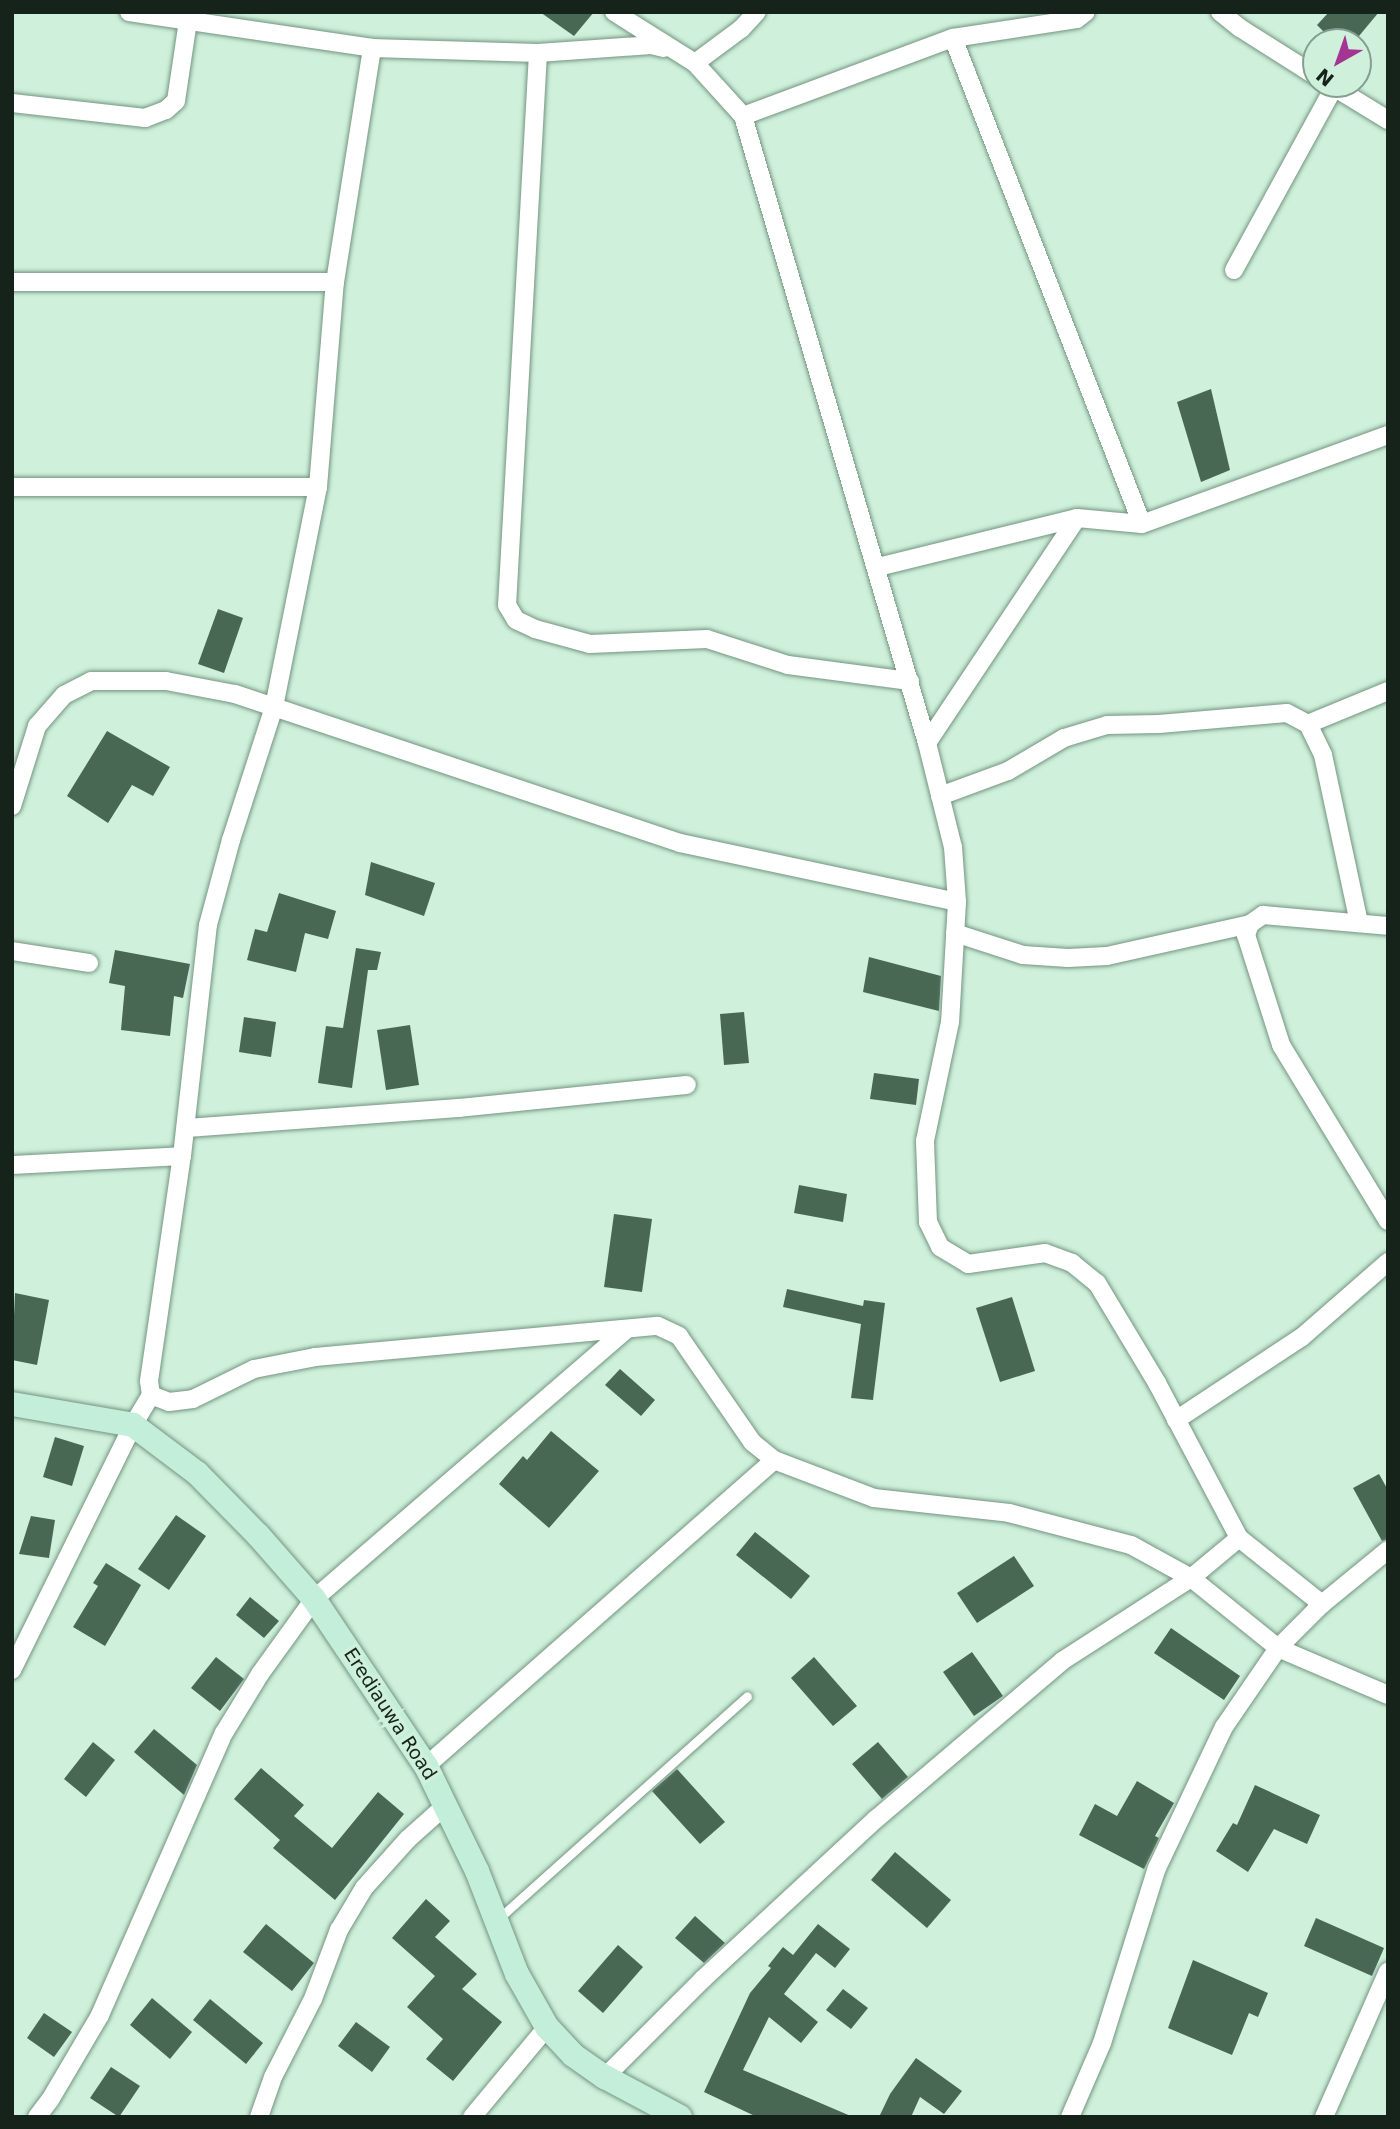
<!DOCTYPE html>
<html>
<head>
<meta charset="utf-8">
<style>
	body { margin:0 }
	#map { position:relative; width:1400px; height:2129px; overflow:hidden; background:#cff1db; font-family:"DejaVu Sans",sans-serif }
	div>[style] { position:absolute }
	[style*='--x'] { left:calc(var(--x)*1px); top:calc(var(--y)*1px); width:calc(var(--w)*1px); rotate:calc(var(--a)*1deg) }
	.building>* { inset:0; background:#496854 }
	.roads { filter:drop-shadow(0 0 2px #749480) drop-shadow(0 0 2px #749480) }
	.lane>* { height:9px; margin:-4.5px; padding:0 4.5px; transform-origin:4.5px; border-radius:4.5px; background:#fff }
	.street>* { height:18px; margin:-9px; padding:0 9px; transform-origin:9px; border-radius:9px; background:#fff }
	.secondary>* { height:24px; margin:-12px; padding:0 12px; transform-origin:12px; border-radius:12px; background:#c3eed9 }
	span { translate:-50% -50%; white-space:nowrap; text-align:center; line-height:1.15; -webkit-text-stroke:7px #cff1db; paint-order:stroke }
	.street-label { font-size:19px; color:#16231b }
	.frame { position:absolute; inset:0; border:14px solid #16231b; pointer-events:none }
	.north { position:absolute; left:1302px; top:28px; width:70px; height:70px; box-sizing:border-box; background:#cff1db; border:2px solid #859f8e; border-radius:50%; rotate:220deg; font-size:19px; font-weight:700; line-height:28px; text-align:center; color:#16231b }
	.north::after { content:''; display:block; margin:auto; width:24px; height:32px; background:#a43593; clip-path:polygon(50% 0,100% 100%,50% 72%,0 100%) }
</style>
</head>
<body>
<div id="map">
	<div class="building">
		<div style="clip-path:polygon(540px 12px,594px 12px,574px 36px)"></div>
		<div style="clip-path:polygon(1329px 12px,1379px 12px,1354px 42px,1334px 42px,1317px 25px)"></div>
		<div style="clip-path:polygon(1211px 389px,1230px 470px,1201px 482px,1177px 402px)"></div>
		<div style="clip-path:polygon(218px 609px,243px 618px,224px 673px,198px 664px)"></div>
		<div style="clip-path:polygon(107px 731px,170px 767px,153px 796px,132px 785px,108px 823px,67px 796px)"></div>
		<div style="clip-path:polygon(371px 862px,435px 883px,424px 916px,365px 895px)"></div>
		<div style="clip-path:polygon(279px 893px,336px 911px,328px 939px,305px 933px,296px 972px,247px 960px,255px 929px,267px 932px)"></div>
		<div style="clip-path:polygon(356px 948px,381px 952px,377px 970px,368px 970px,352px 1088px,318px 1083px,326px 1026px,343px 1028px)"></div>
		<div style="clip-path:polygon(115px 950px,190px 964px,183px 998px,174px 996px,170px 1036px,121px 1030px,125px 986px,109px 983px)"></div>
		<div style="clip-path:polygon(869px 957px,941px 976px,939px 1011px,863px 992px)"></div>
		<div style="clip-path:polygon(744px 1012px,749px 1063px,724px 1065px,720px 1014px)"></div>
		<div style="clip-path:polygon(244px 1017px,276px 1022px,271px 1057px,239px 1052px)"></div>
		<div style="clip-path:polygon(410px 1025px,419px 1085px,386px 1090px,377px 1030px)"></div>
		<div style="clip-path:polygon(874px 1073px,919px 1079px,916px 1105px,870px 1099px)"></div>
		<div style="clip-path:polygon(799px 1185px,847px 1194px,843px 1222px,794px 1213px)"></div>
		<div style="clip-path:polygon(614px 1214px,652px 1219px,642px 1292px,604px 1287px)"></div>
		<div style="clip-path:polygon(787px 1289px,863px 1306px,864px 1300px,885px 1303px,873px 1400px,851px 1398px,861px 1324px,783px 1307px)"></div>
		<div style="clip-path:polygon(15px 1293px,49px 1300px,37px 1365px,12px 1360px)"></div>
		<div style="clip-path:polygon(1012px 1297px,1035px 1371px,1000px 1382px,976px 1308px)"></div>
		<div style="clip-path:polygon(620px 1369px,655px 1400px,641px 1416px,605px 1385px)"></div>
		<div style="clip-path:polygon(551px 1431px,599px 1471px,549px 1528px,499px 1484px,523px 1456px,527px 1460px)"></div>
		<div style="clip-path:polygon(55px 1437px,84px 1446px,72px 1486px,43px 1477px)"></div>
		<div style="clip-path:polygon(1379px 1474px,1388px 1490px,1388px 1539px,1382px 1541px,1353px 1488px)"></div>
		<div style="clip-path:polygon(176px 1515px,206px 1536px,169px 1590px,138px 1569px)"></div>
		<div style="clip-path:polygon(31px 1516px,55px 1520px,49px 1558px,19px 1554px)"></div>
		<div style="clip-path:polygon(755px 1532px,810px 1576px,791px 1599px,736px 1555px)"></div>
		<div style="clip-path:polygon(1014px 1556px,1034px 1586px,977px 1623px,957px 1593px)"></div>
		<div style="clip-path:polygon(106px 1563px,141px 1585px,105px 1646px,73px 1627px,98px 1586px,93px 1583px)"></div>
		<div style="clip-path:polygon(250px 1597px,279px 1621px,264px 1638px,236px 1615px)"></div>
		<div style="clip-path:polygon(1171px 1628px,1240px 1676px,1224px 1700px,1154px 1653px)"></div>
		<div style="clip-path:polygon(972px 1652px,1003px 1696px,974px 1716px,943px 1672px)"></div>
		<div style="clip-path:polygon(216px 1657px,244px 1679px,220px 1711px,191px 1688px)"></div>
		<div style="clip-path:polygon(814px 1657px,857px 1706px,833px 1726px,791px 1678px)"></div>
		<div style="clip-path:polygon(154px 1729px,197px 1765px,184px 1795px,134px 1752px)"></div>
		<div style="clip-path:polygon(93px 1742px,115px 1760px,86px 1797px,64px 1779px)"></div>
		<div style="clip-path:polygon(878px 1742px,908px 1777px,882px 1799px,852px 1764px)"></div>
		<div style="clip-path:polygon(261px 1768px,304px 1805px,294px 1816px,332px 1848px,378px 1792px,404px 1814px,335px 1900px,273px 1848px,280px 1840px,234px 1799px)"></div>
		<div style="clip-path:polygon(677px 1769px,725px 1822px,700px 1844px,652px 1791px)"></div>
		<div style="clip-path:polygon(1137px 1781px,1174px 1803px,1155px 1836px,1159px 1838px,1144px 1869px,1079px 1835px,1095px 1804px,1117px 1816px)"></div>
		<div style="clip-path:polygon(1255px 1785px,1320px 1815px,1307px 1844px,1274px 1829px,1248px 1872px,1216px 1851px,1233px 1823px,1237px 1825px)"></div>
		<div style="clip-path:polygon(895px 1852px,951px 1900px,927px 1928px,871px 1880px)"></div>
		<div style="clip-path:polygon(426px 1899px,450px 1921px,435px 1937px,477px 1974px,462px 1989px,502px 2022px,453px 2081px,426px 2059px,443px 2039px,407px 2007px,435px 1976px,392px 1938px)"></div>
		<div style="clip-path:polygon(695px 1916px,725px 1943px,704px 1963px,675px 1938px)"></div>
		<div style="clip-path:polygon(1316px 1918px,1384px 1948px,1372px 1976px,1304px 1946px)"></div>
		<div style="clip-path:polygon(266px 1924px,314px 1963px,292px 1991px,243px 1952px)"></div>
		<div style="clip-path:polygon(818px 1924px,850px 1949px,835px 1968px,816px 1953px,784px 1994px,818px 2022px,801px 2043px,769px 2017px,743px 2070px,853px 2117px,757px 2117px,704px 2092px,750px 1993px,771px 1968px,768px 1966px,783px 1947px,793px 1955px)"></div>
		<div style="clip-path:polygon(618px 1945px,643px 1967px,603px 2013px,578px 1991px)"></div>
		<div style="clip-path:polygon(1193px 1960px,1268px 1993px,1258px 2017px,1249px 2013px,1232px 2055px,1168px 2028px)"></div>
		<div style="clip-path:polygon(843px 1989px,868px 2008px,851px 2029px,826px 2010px)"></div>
		<div style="clip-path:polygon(152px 1998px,192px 2032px,170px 2059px,130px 2025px)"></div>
		<div style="clip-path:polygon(210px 1999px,263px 2043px,246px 2064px,193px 2020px)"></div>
		<div style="clip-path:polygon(44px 2013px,72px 2032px,54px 2057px,27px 2038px)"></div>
		<div style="clip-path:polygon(356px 2022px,390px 2047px,372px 2072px,338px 2046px)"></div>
		<div style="clip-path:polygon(916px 2058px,962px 2091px,944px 2114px,920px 2097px,911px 2117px,879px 2117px,890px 2094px)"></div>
		<div style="clip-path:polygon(111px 2067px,140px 2086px,119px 2117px,90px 2098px)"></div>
	</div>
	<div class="roads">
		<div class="lane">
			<div style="--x:498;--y:1919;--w:334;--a:-41.8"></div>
		</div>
		<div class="street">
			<div style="--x:129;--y:12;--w:246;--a:8.4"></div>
			<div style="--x:372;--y:48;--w:166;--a:1.7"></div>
			<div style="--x:538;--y:53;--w:113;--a:-4"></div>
			<div style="--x:651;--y:45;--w:13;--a:13"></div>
			<div style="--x:614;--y:12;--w:96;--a:32.2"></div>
			<div style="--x:695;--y:63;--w:72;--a:47.8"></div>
			<div style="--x:743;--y:116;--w:653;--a:73.65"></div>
			<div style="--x:927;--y:743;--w:107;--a:76"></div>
			<div style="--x:953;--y:847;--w:55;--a:85.8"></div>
			<div style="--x:957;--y:902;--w:120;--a:93.3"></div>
			<div style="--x:950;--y:1022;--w:122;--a:101.9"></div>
			<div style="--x:925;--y:1141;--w:81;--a:87.9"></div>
			<div style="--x:928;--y:1222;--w:28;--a:64"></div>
			<div style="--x:940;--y:1247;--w:33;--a:31"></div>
			<div style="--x:968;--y:1264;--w:78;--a:-8.1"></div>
			<div style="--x:1045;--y:1253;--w:29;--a:20"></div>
			<div style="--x:1072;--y:1263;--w:32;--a:39"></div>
			<div style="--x:1097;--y:1283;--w:117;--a:59"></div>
			<div style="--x:1157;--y:1383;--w:175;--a:62.1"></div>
			<div style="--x:1239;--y:1538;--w:106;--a:38.5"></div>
			<div style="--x:1220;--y:12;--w:26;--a:39"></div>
			<div style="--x:1240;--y:28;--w:90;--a:32.3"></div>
			<div style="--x:953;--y:38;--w:521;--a:68.75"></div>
			<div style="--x:538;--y:53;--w:553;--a:93.21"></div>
			<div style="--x:507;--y:605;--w:17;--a:59"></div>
			<div style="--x:516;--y:620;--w:21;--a:25"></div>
			<div style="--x:535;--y:629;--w:57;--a:15.3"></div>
			<div style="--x:590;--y:644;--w:117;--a:-2.4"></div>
			<div style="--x:707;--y:639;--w:85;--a:17.8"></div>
			<div style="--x:788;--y:665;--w:123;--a:7.5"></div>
			<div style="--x:695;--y:63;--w:57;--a:-36.5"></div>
			<div style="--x:741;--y:29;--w:23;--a:-47"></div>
			<div style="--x:1329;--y:84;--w:69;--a:31.4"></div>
			<div style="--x:12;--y:103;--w:134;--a:6.4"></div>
			<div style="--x:145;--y:118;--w:22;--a:-21"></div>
			<div style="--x:166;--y:110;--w:13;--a:-42"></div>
			<div style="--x:176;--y:101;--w:81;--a:-81.5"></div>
			<div style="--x:743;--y:116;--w:224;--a:-20.4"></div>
			<div style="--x:953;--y:38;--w:125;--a:-8.7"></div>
			<div style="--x:1077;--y:19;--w:11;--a:-38"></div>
			<div style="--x:1234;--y:270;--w:209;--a:-61.3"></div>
			<div style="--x:12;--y:282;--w:323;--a:0"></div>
			<div style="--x:12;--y:487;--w:306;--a:0"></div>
			<div style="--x:878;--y:567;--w:205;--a:-13.8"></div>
			<div style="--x:1077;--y:518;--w:65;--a:5.3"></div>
			<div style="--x:1142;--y:524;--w:262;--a:-19.9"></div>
			<div style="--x:1308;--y:724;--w:87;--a:-22.4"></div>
			<div style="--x:927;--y:743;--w:270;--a:-56.3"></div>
			<div style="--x:940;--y:796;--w:72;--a:-20.2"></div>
			<div style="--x:1008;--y:771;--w:65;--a:-30.5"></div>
			<div style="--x:1064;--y:738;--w:45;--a:-16.8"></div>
			<div style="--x:1107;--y:725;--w:52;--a:-1.1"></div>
			<div style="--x:1159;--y:724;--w:128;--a:-4.9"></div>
			<div style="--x:1287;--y:713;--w:24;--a:28"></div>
			<div style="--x:1308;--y:724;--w:34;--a:64"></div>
			<div style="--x:1323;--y:755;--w:172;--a:77.9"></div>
			<div style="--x:12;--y:806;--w:84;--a:-72.6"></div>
			<div style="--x:37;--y:726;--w:41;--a:-48.9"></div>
			<div style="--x:64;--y:695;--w:30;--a:-27"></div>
			<div style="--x:91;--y:681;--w:75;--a:0"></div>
			<div style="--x:166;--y:681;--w:70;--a:10.7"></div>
			<div style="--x:235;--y:694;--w:469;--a:18.5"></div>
			<div style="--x:680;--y:843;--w:283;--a:12"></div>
			<div style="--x:1250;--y:924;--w:12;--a:110"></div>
			<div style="--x:1246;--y:935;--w:115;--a:72.3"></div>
			<div style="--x:1281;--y:1045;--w:206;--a:58.7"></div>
			<div style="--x:955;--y:933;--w:71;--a:17.9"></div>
			<div style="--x:1023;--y:955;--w:45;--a:3.8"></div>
			<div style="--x:1068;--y:958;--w:39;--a:-3"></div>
			<div style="--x:1107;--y:956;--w:147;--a:-12.6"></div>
			<div style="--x:1250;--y:924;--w:16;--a:-35"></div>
			<div style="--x:1263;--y:915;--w:125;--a:5"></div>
			<div style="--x:12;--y:951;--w:78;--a:8.9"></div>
			<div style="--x:186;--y:1128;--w:274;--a:-4.2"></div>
			<div style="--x:459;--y:1108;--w:229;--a:-5.8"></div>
			<div style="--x:12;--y:1165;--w:170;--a:-3"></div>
			<div style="--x:151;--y:1395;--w:19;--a:21"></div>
			<div style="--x:169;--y:1402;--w:24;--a:-7"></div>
			<div style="--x:193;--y:1399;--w:68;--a:-26.2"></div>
			<div style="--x:254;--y:1369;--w:62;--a:-11.1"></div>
			<div style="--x:315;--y:1357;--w:344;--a:-5.2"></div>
			<div style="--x:658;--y:1326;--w:23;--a:25"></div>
			<div style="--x:679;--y:1336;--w:129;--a:55.4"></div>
			<div style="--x:752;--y:1442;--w:28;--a:39"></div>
			<div style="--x:774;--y:1460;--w:107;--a:20.8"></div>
			<div style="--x:874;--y:1498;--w:136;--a:6.3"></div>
			<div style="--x:1009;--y:1513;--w:126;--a:14.7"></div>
			<div style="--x:1131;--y:1545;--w:68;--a:28.8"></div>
			<div style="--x:1191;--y:1578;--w:112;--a:38.8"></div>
			<div style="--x:1278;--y:1648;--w:120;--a:23.1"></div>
			<div style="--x:1176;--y:1420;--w:151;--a:-33.4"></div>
			<div style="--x:1302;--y:1337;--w:114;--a:-41.1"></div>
			<div style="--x:12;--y:1670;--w:273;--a:-63.7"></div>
			<div style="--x:133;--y:1425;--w:35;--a:-59"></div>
			<div style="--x:151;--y:1395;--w:14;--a:-98"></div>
			<div style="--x:149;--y:1381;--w:227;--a:-81.7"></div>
			<div style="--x:182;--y:1156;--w:232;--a:-83.6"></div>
			<div style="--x:208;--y:925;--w:88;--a:-74.9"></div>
			<div style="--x:231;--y:840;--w:140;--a:-72.1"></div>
			<div style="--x:274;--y:707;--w:224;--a:-78.7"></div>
			<div style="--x:318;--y:487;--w:206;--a:-85.3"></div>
			<div style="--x:335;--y:282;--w:237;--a:-81"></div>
			<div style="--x:426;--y:1766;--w:463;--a:-41.3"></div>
			<div style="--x:605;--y:2077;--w:139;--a:-45"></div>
			<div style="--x:703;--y:1979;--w:236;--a:-42.8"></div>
			<div style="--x:876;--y:1819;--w:244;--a:-40.3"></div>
			<div style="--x:1062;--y:1661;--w:153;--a:-32.8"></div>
			<div style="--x:1191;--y:1578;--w:62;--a:-39.8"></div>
			<div style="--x:37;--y:2117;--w:21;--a:-53"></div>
			<div style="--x:50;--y:2100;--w:99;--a:-59.5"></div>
			<div style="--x:100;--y:2015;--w:308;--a:-66.3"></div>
			<div style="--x:224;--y:1733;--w:69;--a:-58.6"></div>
			<div style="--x:260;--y:1674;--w:92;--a:-54.2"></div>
			<div style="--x:314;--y:1599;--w:411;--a:-40.8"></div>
			<div style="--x:259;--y:2117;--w:42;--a:-70.7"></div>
			<div style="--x:273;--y:2077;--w:88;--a:-62.9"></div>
			<div style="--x:313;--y:1999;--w:74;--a:-69.4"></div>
			<div style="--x:339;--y:1930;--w:49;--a:-59.2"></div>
			<div style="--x:364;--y:1888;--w:66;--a:-48.1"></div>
			<div style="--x:408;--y:1839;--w:51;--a:-41.8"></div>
			<div style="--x:472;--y:2117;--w:117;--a:-50.2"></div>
			<div style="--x:1070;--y:2117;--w:81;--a:-66.6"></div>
			<div style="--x:1102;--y:2043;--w:183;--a:-72.6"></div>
			<div style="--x:1157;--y:1868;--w:156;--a:-64.6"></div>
			<div style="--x:1224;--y:1727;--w:96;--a:-55.6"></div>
			<div style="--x:1278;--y:1648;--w:62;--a:-45"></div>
			<div style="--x:1322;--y:1604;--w:85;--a:-39.3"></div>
			<div style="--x:1324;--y:2117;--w:159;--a:-66.3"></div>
		</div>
		<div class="secondary">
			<div style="--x:12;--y:1404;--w:123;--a:9.8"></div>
			<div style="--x:133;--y:1425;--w:80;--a:36.9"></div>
			<div style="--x:197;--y:1473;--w:87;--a:45.5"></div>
			<div style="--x:258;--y:1535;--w:85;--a:48.8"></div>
			<div style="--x:314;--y:1599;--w:201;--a:56.2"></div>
			<div style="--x:426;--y:1766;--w:117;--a:64.1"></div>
			<div style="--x:477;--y:1871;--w:110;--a:68.8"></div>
			<div style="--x:517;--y:1974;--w:61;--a:60.5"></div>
			<div style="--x:547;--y:2027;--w:38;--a:47"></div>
			<div style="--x:573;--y:2055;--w:39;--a:35"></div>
			<div style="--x:605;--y:2077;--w:85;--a:28.1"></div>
		</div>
	</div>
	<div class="street-label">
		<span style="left:390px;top:1714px;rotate:57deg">Erediauwa Road</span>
	</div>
	<div class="frame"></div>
	<div class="north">N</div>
</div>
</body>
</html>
